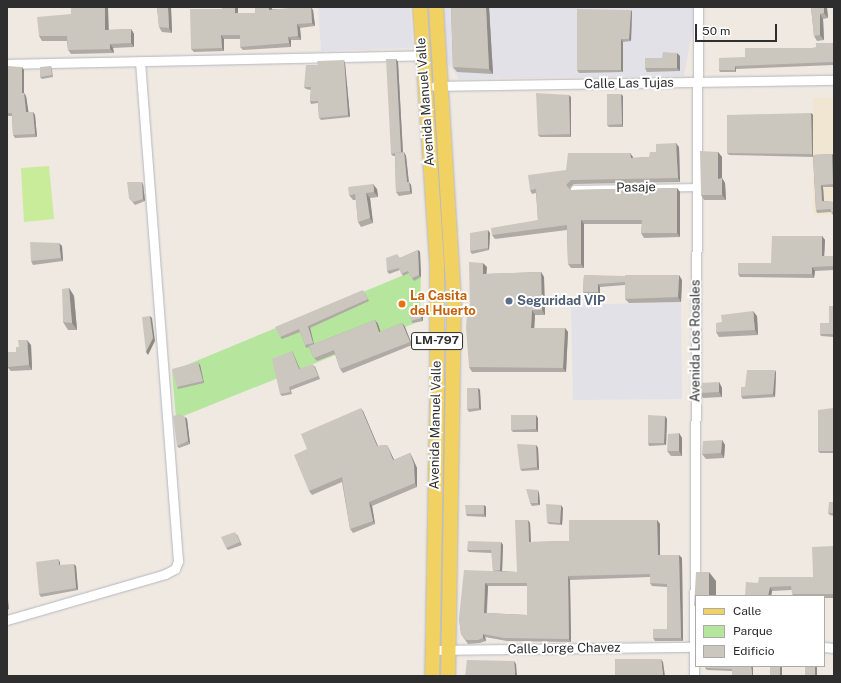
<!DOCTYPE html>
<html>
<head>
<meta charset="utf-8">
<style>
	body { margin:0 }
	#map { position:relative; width:841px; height:683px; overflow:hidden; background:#efe9e1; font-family:"Public Sans",sans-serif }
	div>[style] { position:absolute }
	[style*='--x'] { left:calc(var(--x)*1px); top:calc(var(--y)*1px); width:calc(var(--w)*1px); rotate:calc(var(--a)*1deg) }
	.industrial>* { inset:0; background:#e3e1e8 }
	.education>* { inset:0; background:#f0e6d1 }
	.green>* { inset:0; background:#b6e59e }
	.pitch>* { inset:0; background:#c9ec9a }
	.roads { filter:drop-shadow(0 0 1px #b4b7c1) drop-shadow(0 0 1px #b4b7c1) }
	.pedestrian>* { height:7px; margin:-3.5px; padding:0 3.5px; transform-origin:3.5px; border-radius:3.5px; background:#fff }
	.minor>* { height:9px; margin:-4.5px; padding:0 4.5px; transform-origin:4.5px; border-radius:4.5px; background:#fff }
	.primary>* { height:14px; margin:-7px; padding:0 7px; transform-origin:7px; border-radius:7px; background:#f2d163 }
	.wall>* { inset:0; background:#afaba4 }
	.shaded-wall>* { inset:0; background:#8e8b86 }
	.building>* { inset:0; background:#cbc7bf }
	.dots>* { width:11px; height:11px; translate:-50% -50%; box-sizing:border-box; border:2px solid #fff; border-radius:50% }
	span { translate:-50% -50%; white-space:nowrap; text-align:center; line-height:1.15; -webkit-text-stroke:4px #fff; paint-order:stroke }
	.shield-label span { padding:1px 3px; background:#fff; border:1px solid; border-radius:3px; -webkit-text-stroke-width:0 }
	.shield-label { font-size:12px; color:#2e2e2e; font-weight:700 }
	.street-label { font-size:13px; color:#2e2e2e }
	.food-label { font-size:13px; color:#c56008; font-weight:700 }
	.left { translate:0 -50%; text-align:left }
	.service-label { font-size:13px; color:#4e5e75; font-weight:700 }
	.frame { position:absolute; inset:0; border:8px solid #2e2e2e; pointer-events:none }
	.legend { position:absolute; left:695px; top:595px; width:130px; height:72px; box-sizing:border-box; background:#fff; border:1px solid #ababab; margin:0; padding:5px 7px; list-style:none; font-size:12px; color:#2e2e2e }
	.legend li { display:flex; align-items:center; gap:8px; height:20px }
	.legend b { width:20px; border:1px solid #ababab }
	.scale { position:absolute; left:695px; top:24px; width:82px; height:18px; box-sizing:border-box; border:2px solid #2e2e2e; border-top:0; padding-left:5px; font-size:12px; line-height:14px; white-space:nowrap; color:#2e2e2e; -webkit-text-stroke:3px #fff; paint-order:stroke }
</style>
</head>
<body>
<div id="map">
	<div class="industrial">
		<div style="clip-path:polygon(318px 7px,410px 7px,413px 48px,321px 51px)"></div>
		<div style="clip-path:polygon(443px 7px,697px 7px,684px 76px,459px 79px,446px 60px)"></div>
		<div style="clip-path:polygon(681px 302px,682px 399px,573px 400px,571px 305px)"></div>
	</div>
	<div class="education">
		<div style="clip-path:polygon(813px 98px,834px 98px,834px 215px,813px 215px)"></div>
	</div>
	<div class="green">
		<div style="clip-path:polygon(421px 268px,420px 321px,176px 419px,172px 371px)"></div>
	</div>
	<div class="pitch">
		<div style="clip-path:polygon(49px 166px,54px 219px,24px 222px,21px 168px)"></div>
	</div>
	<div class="roads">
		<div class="pedestrian">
			<div style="--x:574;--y:189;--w:123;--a:-0.9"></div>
		</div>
		<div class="minor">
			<div style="--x:7;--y:64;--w:416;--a:-1.2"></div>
			<div style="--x:435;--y:86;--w:399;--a:-0.9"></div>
			<div style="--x:7;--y:620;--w:165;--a:-16.2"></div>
			<div style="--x:165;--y:574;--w:11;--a:-27"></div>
			<div style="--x:175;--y:569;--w:9;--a:-69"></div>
			<div style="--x:178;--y:561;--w:501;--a:-94.35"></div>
			<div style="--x:824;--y:647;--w:10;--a:6"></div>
			<div style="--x:433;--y:650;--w:263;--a:-0.7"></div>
			<div style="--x:694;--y:676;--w:669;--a:-89.66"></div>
		</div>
		<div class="primary">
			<div style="--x:420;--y:7;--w:258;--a:86.2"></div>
			<div style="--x:437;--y:264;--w:136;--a:90"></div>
			<div style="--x:437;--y:400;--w:276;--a:91"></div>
			<div style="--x:436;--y:7;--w:295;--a:86.5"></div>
			<div style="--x:454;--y:301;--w:375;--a:90.9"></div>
		</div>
	</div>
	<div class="wall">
		<div style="clip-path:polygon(71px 7px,108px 7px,108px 30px,131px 29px,134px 34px,134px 47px,113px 48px,114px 53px,71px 54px,68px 50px,67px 41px,42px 41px,39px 36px,71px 14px)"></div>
		<div style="clip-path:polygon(157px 7px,171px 7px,172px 33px,162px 32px,159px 27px)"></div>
		<div style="clip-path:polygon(222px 7px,238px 7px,238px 13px,255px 13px,255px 7px,272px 7px,272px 9px,313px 10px,315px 26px,300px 28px,301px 40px,291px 40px,291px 47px,243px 50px,240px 47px,240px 39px,224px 39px,224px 51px,194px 52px,191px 49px,222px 9px)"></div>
		<div style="clip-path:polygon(451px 7px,489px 7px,493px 74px,457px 72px,453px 67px)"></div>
		<div style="clip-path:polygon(811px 7px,826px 7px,827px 8px,828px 18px,823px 19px,824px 40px,817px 41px,814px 36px)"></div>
		<div style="clip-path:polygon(631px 10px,632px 12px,631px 41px,623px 42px,623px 72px,579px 73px,577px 70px)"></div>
		<div style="clip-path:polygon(834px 45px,834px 65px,736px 69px,736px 72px,720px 72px,719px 70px,745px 57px)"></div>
		<div style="clip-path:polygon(680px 56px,680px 71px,647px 72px,645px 68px,662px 58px)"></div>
		<div style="clip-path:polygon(396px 59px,398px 62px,403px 152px,404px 152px,406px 156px,409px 182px,411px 185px,412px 194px,399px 196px,396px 192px,395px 156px,393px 156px,391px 154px)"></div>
		<div style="clip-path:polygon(345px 63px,350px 117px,321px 120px,319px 118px,318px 103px,311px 104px,310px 101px,311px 90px,306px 89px,304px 87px,318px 65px)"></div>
		<div style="clip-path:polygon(7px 66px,24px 70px,24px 93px,26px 96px,28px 112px,33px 112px,35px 115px,37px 137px,15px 138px,13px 135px,12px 116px,7px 116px)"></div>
		<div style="clip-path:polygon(51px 66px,52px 69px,53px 77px,42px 79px,40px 77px)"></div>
		<div style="clip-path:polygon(623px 96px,623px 127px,609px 127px,607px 125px)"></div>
		<div style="clip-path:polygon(571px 97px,571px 137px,540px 137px,538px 135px)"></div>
		<div style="clip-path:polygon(811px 113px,813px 115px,813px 155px,832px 154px,834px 156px,834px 187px,823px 187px,824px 201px,834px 202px,834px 215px,833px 215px,831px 212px,817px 213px,816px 210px,813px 157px,729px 155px,727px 153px)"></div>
		<div style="clip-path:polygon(679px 147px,680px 182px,574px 184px,570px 188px,571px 190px,677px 188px,680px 192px,680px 237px,644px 238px,641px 233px,642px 224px,584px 224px,584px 268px,571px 268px,568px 264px,567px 230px,495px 239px,492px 235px,538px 220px,536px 193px,532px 194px,530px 190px,566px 170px,630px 153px,633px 158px,649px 157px,656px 152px)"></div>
		<div style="clip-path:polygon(718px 152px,722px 157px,722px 178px,725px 183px,726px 200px,704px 200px,701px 195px)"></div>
		<div style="clip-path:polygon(143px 184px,145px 201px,135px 205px,129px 198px)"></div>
		<div style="clip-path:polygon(377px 189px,378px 197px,370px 198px,373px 223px,361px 227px,358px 222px,356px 200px,353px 200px,349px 195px)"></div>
		<div style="clip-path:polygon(490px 233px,489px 250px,472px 254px,470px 251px)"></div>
		<div style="clip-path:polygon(822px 236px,825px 240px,824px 256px,834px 256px,834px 270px,815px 271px,814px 278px,740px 277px,738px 274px,771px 263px)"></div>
		<div style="clip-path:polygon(62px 246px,63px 261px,33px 265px,31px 261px)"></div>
		<div style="clip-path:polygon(418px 250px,420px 252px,421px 277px,414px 281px,409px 273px,403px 276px,400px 270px,389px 274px,387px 271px,400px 258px)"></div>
		<div style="clip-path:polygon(487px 267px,486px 274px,541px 272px,544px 277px,545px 315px,535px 315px,534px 328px,565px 328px,568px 332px,566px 372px,472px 372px,469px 367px,470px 313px)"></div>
		<div style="clip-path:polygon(584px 275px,682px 280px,681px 302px,629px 303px,625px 299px,625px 285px,600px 287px,600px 294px,585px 295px,583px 292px)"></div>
		<div style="clip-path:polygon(69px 288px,74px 296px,77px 330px,68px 330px,63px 322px)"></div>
		<div style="clip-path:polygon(365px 293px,369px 301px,310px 328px,314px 344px,375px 320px,378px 324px,380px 332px,402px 323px,405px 327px,412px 345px,343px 373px,340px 369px,335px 354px,317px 361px,314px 358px,309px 347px,306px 348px,305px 345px,300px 332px,282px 339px,280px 337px)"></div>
		<div style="clip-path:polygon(834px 306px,834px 337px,821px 336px,820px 334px,829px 323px)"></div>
		<div style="clip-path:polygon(423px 313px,423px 321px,413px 323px,411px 321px)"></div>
		<div style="clip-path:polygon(757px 316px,758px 335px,719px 337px,716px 332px,722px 322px)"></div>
		<div style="clip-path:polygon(31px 345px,32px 370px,11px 371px,7px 367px,19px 347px)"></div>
		<div style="clip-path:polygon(292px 351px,293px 353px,300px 369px,315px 366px,320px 379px,291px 390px,292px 394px,282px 396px,280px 394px)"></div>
		<div style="clip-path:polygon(200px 365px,204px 383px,178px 389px,177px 387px)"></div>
		<div style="clip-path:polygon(776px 372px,775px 397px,743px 399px,741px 396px,745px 387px)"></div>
		<div style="clip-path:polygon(719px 382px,722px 388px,722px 397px,703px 398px,700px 393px)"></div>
		<div style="clip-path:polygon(478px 388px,480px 390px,481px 410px,469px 412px,467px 409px)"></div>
		<div style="clip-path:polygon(834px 394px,834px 453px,820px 453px,818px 451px,833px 408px)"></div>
		<div style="clip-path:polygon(363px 411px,378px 446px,387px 445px,389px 449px,394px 460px,410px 453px,412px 457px,417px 468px,417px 487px,372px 506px,375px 524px,353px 533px,350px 529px,342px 482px,312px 495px,309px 491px,307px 449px)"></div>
		<div style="clip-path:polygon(665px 416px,667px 419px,666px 445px,649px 446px,648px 443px)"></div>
		<div style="clip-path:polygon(185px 417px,187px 419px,190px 444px,179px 448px,177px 446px)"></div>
		<div style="clip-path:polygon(538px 418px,538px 432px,513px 432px,511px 430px)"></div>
		<div style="clip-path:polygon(679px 433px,682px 438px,682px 456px,671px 456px,667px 451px)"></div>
		<div style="clip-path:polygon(722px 440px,725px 445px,724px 458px,706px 459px,702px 454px)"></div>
		<div style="clip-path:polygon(536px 445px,538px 448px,539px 470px,522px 471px,520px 469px)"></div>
		<div style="clip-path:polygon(539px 493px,540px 505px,532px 506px,530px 503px)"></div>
		<div style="clip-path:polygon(834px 502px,834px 516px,830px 515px,828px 513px)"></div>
		<div style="clip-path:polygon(484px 505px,486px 507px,486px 517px,467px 516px,466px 514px)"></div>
		<div style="clip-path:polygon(563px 508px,562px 525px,549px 524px,547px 522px)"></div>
		<div style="clip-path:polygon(evenodd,657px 520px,660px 524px,660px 555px,682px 558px,683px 641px,655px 641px,653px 638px,667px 629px,667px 587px,652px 586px,650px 583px,650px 577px,570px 580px,571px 642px,507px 641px,485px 637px,486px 641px,480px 643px,468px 644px,461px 634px,459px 618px,493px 571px,492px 553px,469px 552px,467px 550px,501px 542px,503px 545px,502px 571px,517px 572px,530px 523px,531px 542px,569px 541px,657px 520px,488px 586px,527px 586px,527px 615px,487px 613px,488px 586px)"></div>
		<div style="clip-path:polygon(237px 534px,242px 545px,228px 550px,226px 548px)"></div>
		<div style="clip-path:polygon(834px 546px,834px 598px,824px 598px,824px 596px,794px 596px,792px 594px,792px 590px,772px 591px,771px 596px,745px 596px,758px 583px,813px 577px)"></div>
		<div style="clip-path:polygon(60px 562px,60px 565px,76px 566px,78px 590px,41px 597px,39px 594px)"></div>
		<div style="clip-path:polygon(753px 666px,732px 671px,707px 670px,705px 668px)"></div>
	</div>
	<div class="shaded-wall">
		<div style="clip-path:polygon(105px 7px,108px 7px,109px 34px,105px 30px)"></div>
		<div style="clip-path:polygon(168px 7px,171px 7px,172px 33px,169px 28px)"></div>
		<div style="clip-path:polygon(235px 7px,238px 7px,238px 17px,235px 13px)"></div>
		<div style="clip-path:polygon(269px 7px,272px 7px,272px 13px,269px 10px)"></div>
		<div style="clip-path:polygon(311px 7px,313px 10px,315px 26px,312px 23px)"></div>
		<div style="clip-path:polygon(486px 7px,489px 7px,493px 74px,489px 69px)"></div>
		<div style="clip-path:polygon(824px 7px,826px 7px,827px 8px,828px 18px,824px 13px)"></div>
		<div style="clip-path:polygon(631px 10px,632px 12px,631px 41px,629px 39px)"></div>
		<div style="clip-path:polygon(820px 14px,823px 19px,824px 40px,820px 35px)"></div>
		<div style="clip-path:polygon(297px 24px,300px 28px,301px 40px,298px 36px)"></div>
		<div style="clip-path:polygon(131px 29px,134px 34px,134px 47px,131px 43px)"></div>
		<div style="clip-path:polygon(221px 35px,224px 39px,224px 51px,222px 48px)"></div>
		<div style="clip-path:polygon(288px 37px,291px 40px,291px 47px,289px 43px)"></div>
		<div style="clip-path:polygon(621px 39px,623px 42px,623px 72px,621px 70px)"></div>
		<div style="clip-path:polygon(833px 43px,834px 45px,834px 64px,833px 62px)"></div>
		<div style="clip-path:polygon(110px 44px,113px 48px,114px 53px,110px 49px)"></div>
		<div style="clip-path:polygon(677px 53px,680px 56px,680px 71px,677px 68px)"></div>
		<div style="clip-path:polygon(396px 59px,398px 62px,403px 155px,401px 153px)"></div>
		<div style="clip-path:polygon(344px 60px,345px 63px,350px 117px,348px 115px)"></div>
		<div style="clip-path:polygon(735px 66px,736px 69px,736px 72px,735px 70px)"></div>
		<div style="clip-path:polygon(22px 67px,24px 70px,24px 96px,22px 93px)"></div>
		<div style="clip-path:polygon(24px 93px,26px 96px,29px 115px,26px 112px)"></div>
		<div style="clip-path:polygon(621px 94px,623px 96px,623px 127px,622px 124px)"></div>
		<div style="clip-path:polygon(569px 95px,571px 97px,571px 137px,570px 134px)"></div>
		<div style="clip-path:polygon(33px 112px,35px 115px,37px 137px,35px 134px)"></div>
		<div style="clip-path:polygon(811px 113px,813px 115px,813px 157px,812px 154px)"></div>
		<div style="clip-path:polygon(676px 143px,679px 147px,680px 182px,678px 178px)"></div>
		<div style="clip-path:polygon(404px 152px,406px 156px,409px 185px,407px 182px)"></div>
		<div style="clip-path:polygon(718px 152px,722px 157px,722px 178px,725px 183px,726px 200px,722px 195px,718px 179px)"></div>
		<div style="clip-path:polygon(630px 153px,633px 157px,634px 162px,631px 158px)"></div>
		<div style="clip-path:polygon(832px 154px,834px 156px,834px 185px,833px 184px)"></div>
		<div style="clip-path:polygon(142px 182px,143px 184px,145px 201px,143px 199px)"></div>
		<div style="clip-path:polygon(409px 182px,411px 185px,412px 194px,410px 191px)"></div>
		<div style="clip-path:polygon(373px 184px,377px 189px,378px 197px,374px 192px)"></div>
		<div style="clip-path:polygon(821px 185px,823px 187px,824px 203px,822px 201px)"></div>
		<div style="clip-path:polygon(677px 188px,680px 192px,680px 237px,677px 233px)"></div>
		<div style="clip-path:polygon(366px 193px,370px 198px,373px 223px,370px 218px)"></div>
		<div style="clip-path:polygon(581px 220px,584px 224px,584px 268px,581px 264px)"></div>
		<div style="clip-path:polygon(488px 230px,490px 233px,489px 250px,488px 248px)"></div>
		<div style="clip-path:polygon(822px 236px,825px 240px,824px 260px,822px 256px)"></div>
		<div style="clip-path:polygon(59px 243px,62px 246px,63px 261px,61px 258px)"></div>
		<div style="clip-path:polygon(418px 250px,420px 252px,421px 277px,419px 275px)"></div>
		<div style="clip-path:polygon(483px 263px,487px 267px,486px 279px,483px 274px)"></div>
		<div style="clip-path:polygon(812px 267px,815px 271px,814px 278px,812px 274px)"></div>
		<div style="clip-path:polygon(541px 272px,544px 277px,545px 315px,542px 310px)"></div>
		<div style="clip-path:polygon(679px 275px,682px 280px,681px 302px,678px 297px)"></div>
		<div style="clip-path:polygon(598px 284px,600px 287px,600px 294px,598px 292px)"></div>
		<div style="clip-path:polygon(69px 288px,74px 296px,77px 330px,72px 323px)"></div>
		<div style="clip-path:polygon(532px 310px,535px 315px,534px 332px,531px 328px)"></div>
		<div style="clip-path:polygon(422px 311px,423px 313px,423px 321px,421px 318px)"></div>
		<div style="clip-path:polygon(753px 311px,757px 316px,758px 335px,755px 330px)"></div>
		<div style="clip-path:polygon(150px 316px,152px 318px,155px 341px,148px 355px,146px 352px)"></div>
		<div style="clip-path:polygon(375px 320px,378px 324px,382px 336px,379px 332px)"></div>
		<div style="clip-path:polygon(402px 323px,405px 327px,412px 345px,410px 342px)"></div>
		<div style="clip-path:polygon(308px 326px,310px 328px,314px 345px,313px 343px)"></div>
		<div style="clip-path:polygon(565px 328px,568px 332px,566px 372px,563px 368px)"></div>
		<div style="clip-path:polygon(27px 340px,31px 345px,32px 370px,29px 365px)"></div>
		<div style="clip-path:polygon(292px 351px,293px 353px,301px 372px,299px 369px)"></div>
		<div style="clip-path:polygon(198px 362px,200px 365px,204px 383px,203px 381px)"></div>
		<div style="clip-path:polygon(775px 370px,776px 372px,775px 397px,773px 394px)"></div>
		<div style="clip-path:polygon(719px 382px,722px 388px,722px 397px,719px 392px)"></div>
		<div style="clip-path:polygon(478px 388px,480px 390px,481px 410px,479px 408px)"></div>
		<div style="clip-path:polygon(361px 408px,363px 411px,379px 449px,377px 446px)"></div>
		<div style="clip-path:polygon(536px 415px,538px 418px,538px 432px,536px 429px)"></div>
		<div style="clip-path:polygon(665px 416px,667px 419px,666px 445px,664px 443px)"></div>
		<div style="clip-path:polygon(185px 417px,187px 419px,190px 444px,188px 441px)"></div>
		<div style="clip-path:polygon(679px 433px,682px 438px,682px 456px,679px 451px)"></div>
		<div style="clip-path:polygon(722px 440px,725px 445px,724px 458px,721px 453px)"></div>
		<div style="clip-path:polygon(387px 445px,389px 449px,396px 464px,393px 460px)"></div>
		<div style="clip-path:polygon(536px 445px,538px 448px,539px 470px,537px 467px)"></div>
		<div style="clip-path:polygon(410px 453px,412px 457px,417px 468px,417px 487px,415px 483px)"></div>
		<div style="clip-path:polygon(538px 490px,539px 493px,540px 505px,538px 503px)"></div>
		<div style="clip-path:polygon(369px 502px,372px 506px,375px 524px,373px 521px)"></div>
		<div style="clip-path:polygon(484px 505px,486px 507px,486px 517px,484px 514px)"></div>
		<div style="clip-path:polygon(561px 505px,563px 508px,562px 525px,560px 523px)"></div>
		<div style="clip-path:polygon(528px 520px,530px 523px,531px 545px,529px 542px)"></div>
		<div style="clip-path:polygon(657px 520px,660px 524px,660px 558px,658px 555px)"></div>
		<div style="clip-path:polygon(501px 542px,503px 545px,502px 573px,500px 570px)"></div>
		<div style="clip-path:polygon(679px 555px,682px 558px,683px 641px,681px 638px)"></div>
		<div style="clip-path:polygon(58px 559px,60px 562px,60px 567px,59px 565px)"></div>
		<div style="clip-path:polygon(74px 564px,76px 566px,78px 590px,76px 588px)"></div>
		<div style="clip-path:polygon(709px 572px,716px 581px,716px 596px,709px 596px)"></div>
		<div style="clip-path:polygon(568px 576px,570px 580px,571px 642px,569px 639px)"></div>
		<div style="clip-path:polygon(833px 576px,834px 578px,834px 596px,833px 594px)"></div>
		<div style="clip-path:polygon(485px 583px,488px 586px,486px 617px,484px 613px)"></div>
		<div style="clip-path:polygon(770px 587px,772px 591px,771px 596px,768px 596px)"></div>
		<div style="clip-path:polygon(7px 589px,9px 610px,7px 607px)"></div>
		<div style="clip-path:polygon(483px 634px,485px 637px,486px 641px,483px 638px)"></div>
		<div style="clip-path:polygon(661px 659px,663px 662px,665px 676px,663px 676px)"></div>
		<div style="clip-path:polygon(514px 661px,516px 664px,517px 676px,515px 676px)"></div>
		<div style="clip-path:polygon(751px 666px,753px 666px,753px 676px,752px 676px)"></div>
		<div style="clip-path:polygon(780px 666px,782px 666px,782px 676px,780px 676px)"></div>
		<div style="clip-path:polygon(815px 666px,817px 666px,817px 676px,815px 676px)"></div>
	</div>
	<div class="building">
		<div style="clip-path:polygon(71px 7px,105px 7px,105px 30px,131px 29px,131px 43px,110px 44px,110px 49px,68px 50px,67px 36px,39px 36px,37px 17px,71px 14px)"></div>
		<div style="clip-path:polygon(157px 7px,168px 7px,169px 28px,159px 27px)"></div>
		<div style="clip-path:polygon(222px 7px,235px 7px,235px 13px,255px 13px,255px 7px,269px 7px,269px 10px,299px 7px,311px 7px,312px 23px,297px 24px,298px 36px,288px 37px,289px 43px,240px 47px,240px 35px,221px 35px,222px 48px,191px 49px,190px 9px,222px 9px)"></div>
		<div style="clip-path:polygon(451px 7px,486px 7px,489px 69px,453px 67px)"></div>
		<div style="clip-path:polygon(811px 7px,824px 7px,824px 13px,820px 14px,820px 35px,814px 36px)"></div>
		<div style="clip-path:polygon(577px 9px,631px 10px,629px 39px,621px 39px,621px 70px,577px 70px)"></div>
		<div style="clip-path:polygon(816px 43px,833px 43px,833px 62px,735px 66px,735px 70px,719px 70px,719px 58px,745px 57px,745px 48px,816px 48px)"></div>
		<div style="clip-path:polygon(663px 52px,677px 53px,677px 68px,645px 68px,645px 58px,662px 58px)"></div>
		<div style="clip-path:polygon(386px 59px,396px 59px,401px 152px,395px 153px,391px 154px)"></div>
		<div style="clip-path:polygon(344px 60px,348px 115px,319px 118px,318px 101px,310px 101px,311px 87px,304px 87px,306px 65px,318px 65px,317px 61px)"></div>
		<div style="clip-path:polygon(7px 66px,22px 67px,22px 93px,24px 93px,26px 112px,33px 112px,35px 134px,13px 135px,12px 113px,7px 113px)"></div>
		<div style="clip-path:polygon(51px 66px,52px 75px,40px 77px,40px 67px)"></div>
		<div style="clip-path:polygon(536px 93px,569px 95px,570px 134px,538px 135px)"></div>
		<div style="clip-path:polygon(607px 94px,621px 94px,622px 124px,607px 125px)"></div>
		<div style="clip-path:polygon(811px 113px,812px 154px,727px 153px,727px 115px)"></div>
		<div style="clip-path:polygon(676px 143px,678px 178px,571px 180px,566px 185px,571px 190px,677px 188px,677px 233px,641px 233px,642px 220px,581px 220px,581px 264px,568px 264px,567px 225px,492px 235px,491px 228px,538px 220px,536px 189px,530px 190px,528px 175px,566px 170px,568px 153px,630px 153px,631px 158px,649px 157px,650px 152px,656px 152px,656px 144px)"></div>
		<div style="clip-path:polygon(700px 151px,718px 152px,718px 179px,722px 178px,722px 195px,701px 195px)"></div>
		<div style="clip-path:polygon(404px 152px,407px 182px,409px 182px,410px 191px,396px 192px,395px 153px)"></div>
		<div style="clip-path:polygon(832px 154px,833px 184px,821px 185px,822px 201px,834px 202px,834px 212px,831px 212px,831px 209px,816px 210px,813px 155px)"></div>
		<div style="clip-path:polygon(127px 182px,142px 182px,143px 199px,133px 202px,129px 198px)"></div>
		<div style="clip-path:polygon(373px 184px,374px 192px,366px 193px,370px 218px,358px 222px,355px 194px,349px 195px,348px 187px)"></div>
		<div style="clip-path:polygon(488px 230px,488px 248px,470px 251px,470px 233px)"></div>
		<div style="clip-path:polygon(772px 236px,822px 236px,822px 256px,834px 256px,834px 266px,812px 267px,812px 274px,738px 274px,738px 263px,771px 263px)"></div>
		<div style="clip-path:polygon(30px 242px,59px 243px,61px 258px,31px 261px)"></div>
		<div style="clip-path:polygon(418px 250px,419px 275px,412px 278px,408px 271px,401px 274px,399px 268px,387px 271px,386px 258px,397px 254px,400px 258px)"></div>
		<div style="clip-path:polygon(469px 262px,483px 263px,483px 274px,541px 272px,542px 310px,532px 310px,531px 328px,565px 328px,563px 368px,469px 367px,466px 328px,467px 313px,470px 313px)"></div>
		<div style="clip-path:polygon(584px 275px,625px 276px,625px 282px,598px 284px,598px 292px,583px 292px)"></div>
		<div style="clip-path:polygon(625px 275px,679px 275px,678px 297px,625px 299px)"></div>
		<div style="clip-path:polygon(69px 288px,72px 323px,63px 322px,62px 289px)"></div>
		<div style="clip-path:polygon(363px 290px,368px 299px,308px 326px,313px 343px,305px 345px,299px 329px,280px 337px,275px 327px)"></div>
		<div style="clip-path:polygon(829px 306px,834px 306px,834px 334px,820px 334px,820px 323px,829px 323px)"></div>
		<div style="clip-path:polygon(409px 310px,422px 311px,421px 318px,411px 321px)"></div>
		<div style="clip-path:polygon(753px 311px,755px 330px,716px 332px,716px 323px,722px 322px,721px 315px)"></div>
		<div style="clip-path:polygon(150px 316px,153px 338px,146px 352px,142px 317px)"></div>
		<div style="clip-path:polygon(375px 320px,379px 332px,402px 323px,410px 342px,340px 369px,334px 350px,314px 358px,309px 346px)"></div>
		<div style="clip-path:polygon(18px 340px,27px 340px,29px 365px,7px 367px,7px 352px,16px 352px,16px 347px,19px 347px)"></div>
		<div style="clip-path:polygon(292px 351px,299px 369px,313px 364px,318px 376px,289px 387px,290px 392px,280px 394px,272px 359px)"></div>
		<div style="clip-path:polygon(198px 362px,203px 381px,177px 387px,172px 369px)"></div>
		<div style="clip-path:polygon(747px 370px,775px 370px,773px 394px,741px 396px,741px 387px,745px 387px)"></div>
		<div style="clip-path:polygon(719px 382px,719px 392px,700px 393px,700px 383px)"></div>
		<div style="clip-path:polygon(467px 388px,478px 388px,479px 408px,467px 409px)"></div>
		<div style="clip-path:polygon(833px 394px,834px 394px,834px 451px,818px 451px,818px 410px,833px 408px)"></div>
		<div style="clip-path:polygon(361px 408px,377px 446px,387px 445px,393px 460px,410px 453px,414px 464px,415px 483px,369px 502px,373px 521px,350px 529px,342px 477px,309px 491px,294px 455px,307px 449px,301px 434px)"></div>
		<div style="clip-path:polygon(180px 414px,185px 417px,188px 441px,177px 446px,173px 416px)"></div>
		<div style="clip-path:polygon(511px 415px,536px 415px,536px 429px,511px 430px)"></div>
		<div style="clip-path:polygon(648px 415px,665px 416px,664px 443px,648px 443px)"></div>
		<div style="clip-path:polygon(679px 433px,679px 451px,667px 451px,668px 434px)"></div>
		<div style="clip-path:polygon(722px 440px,721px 453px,702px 454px,703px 441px)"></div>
		<div style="clip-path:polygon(517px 444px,536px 445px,537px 467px,520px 469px)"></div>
		<div style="clip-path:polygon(526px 489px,538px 490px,538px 503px,530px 503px)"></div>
		<div style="clip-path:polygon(829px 502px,834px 502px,834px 513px,828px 513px)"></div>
		<div style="clip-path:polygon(546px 504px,561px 505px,560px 523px,547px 522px)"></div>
		<div style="clip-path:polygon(465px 505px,484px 505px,484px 514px,466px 514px)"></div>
		<div style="clip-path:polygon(evenodd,515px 520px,528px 520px,529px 542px,569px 541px,569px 520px,657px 520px,658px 555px,679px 555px,681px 638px,653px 638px,653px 629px,667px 629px,667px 584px,650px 583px,650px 574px,568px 576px,569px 639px,504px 638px,483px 634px,483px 638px,478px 640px,466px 640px,461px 634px,459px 618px,464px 570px,517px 572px,515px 520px,485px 583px,527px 583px,527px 615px,484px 613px,485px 583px)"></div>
		<div style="clip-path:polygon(235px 532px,240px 542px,226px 548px,221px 537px)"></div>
		<div style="clip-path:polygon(468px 541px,501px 542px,500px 570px,493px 571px,491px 550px,467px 550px)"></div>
		<div style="clip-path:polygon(834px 546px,834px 576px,833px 576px,833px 594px,792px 594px,791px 586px,770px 587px,768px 596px,745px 596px,746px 582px,758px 583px,759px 577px,813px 577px,812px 547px)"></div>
		<div style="clip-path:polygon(58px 559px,59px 565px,74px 564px,76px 588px,39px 594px,36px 562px)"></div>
		<div style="clip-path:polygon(696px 572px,709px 572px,709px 596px,696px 596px,696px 606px,694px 606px)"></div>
		<div style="clip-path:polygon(615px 659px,661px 659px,663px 676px,615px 676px)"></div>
		<div style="clip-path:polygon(467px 660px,514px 661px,515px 676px,465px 676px)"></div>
		<div style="clip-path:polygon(705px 666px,751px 666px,752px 676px,732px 676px,732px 669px,705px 668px)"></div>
		<div style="clip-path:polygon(770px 666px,780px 666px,780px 676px,770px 676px)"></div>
		<div style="clip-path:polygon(805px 666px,815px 666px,815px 676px,805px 676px)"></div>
	</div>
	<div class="dots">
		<div style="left:509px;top:301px;background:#5c6f8a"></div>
		<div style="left:402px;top:304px;background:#e8710a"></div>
	</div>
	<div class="shield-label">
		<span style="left:437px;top:341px">LM-797</span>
	</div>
	<div class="street-label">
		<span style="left:629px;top:84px;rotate:-1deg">Calle Las Tujas</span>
		<span style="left:426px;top:102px;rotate:-94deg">Avenida Manuel Valle</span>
		<span style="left:636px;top:188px;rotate:-1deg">Pasaje</span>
		<span style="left:696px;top:341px;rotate:-90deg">Avenida Los Rosales</span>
		<span style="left:436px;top:425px;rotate:-89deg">Avenida Manuel Valle</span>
		<span style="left:564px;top:649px;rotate:-1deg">Calle Jorge Chavez</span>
	</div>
	<div class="food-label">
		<span class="left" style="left:410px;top:304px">La Casita<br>del Huerto</span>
	</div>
	<div class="service-label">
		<span class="left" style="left:517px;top:301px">Seguridad VIP</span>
	</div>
	<div class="frame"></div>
	<ul class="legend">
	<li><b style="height:5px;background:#f2d163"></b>Calle</li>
	<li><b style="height:11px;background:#b6e59e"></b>Parque</li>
	<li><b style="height:11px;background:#cbc7bf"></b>Edificio</li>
	</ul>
	<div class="scale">50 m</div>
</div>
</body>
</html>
